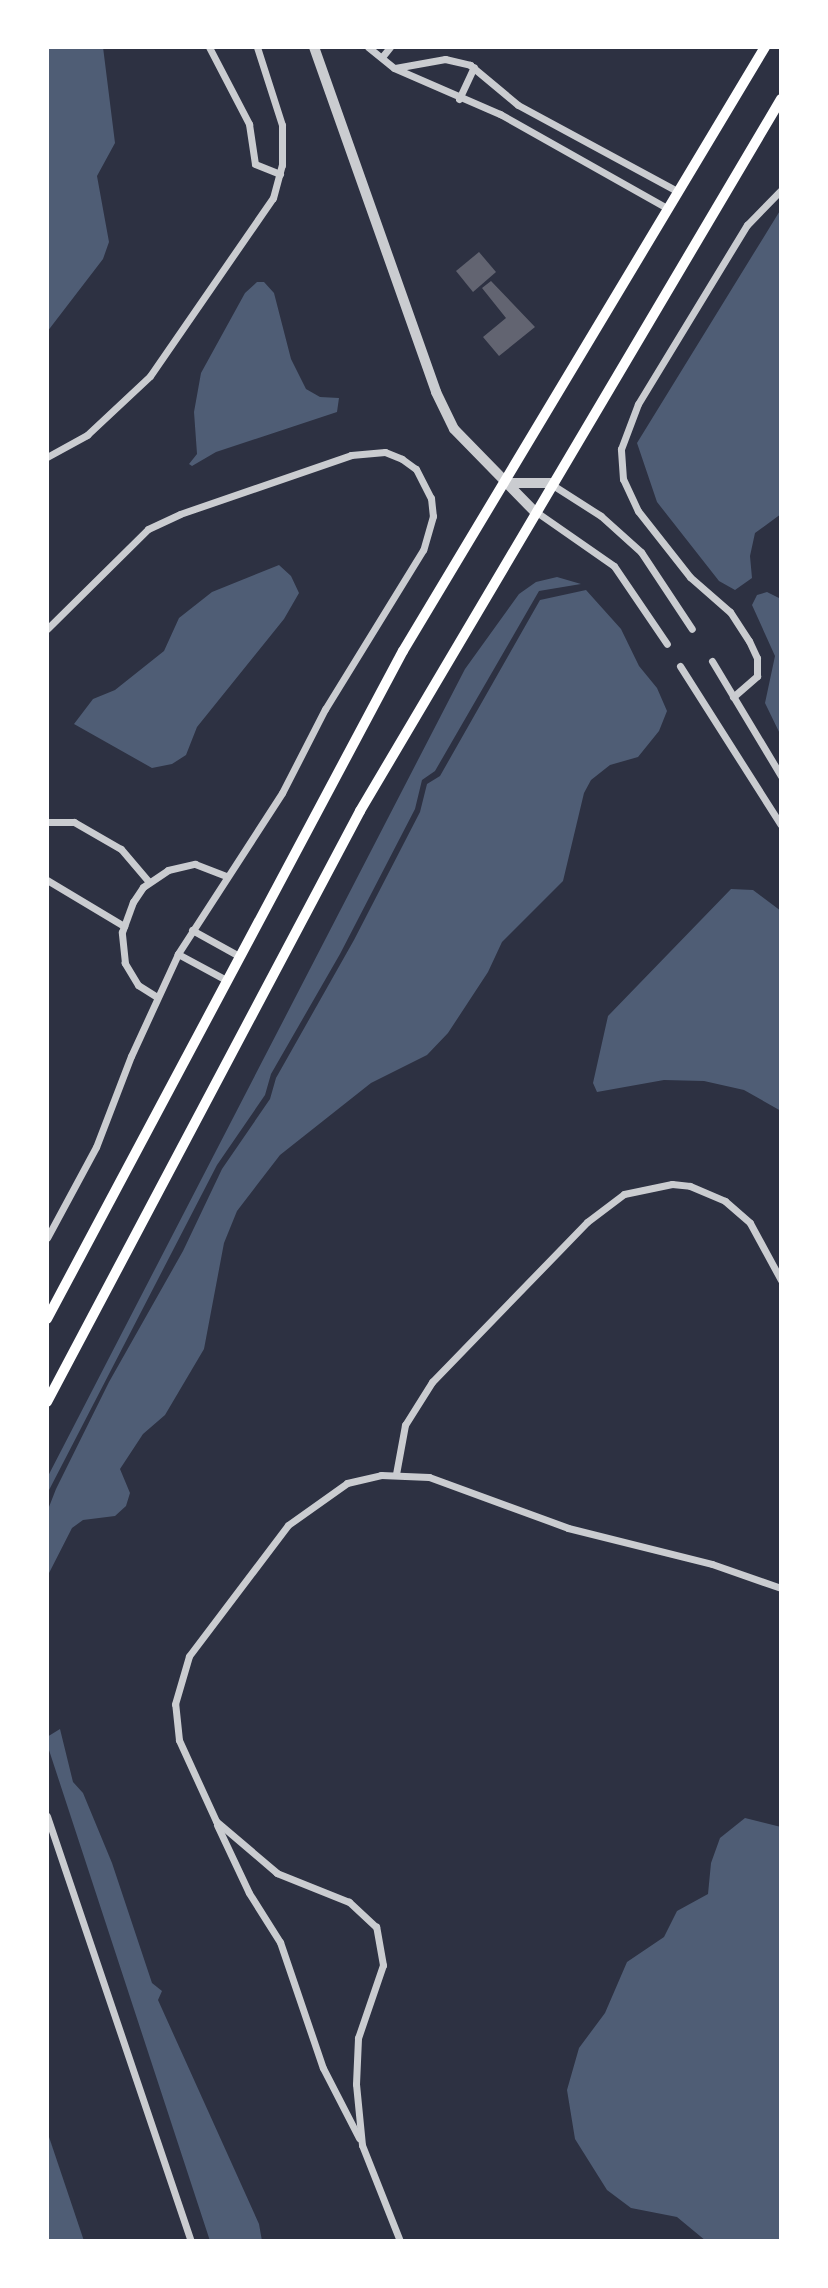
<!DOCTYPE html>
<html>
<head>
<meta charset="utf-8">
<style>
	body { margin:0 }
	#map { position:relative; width:828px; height:2288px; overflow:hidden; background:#2d3142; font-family:"Space Grotesk",sans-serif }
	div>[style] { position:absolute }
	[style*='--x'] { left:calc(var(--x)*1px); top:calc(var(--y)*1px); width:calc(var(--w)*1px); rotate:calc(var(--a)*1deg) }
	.water>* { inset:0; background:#4f5d75 }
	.building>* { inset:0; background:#626471 }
	.minor>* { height:7px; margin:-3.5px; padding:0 3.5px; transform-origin:3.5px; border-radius:3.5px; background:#caccd0 }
	.tertiary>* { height:10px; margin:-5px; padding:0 5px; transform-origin:5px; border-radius:5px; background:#caccd0 }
	.secondary>* { height:10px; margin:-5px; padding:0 5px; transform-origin:5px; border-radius:5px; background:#fff }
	span { translate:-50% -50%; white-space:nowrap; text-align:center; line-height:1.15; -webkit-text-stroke:5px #fff; paint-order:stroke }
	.frame { position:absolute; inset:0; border:49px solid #fff; pointer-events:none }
</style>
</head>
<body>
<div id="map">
	<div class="water">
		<div style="clip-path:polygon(47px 47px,103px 47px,115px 143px,97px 176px,109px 242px,103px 259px,47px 332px)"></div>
		<div style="clip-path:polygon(781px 209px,781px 514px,755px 533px,750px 556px,752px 578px,735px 590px,719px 581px,657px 502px,637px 443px)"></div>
		<div style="clip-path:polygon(257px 282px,264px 282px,274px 293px,291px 359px,306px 389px,320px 397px,339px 398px,337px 412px,216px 452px,192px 466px,189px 464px,197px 454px,194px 412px,201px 373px,245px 293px)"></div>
		<div style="clip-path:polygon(279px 565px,291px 576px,299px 593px,284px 619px,197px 727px,186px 755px,172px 764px,152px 768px,74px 724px,93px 699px,115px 690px,164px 651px,179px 618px,212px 592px)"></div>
		<div style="clip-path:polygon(557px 577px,581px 584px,539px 591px,435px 771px,422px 780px,415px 809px,340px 954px,271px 1074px,265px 1095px,217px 1165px,47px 1494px,47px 1478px,465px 669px,519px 594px,536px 582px)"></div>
		<div style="clip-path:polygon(586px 590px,621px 629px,639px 666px,657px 688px,667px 711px,659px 731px,638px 757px,610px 765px,591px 780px,584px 793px,563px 881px,502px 942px,488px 972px,448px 1033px,427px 1055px,371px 1083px,280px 1155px,237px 1211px,224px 1243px,204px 1349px,165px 1415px,143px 1434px,120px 1469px,130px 1493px,126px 1506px,115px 1516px,83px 1520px,72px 1528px,47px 1577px,47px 1512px,56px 1489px,109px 1382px,183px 1251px,222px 1169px,270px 1099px,276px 1078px,354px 940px,420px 812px,427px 784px,440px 776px,540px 600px)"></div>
		<div style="clip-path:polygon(767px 592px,781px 599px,781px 736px,765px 703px,775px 656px,752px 605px,757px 595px)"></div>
		<div style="clip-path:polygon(731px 889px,753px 890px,781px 911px,781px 1111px,744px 1090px,704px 1081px,664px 1080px,597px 1092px,593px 1083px,608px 1016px)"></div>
		<div style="clip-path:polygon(60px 1729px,73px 1782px,83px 1793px,112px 1863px,152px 1983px,162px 1991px,158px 2000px,259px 2224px,262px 2241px,210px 2241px,47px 1744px,47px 1737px)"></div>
		<div style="clip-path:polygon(745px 1818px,781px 1827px,781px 2241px,706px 2241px,677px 2217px,631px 2208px,607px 2190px,575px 2139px,567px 2090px,579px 2048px,605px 2013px,627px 1962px,664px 1937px,677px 1911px,708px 1894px,711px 1863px,720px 1838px)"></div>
		<div style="clip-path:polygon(47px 2131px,84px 2241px,47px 2241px)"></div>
	</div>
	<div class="building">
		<div style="clip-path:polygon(479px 252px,496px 272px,473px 292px,456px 271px)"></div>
		<div style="clip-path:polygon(491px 281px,535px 327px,499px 356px,483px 337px,506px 318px,482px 288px)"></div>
	</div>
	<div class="minor">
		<div style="--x:209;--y:47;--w:87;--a:62.5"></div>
		<div style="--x:249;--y:124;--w:40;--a:81.5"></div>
		<div style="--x:255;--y:164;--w:27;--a:22"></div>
		<div style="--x:368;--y:47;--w:33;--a:39"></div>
		<div style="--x:394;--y:68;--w:116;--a:23.5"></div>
		<div style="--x:500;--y:114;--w:192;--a:29.4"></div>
		<div style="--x:382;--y:57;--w:13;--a:-51"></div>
		<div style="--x:395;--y:68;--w:51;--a:-10.2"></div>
		<div style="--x:445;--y:59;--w:26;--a:13"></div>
		<div style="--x:470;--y:65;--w:62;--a:39.8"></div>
		<div style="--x:518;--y:105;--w:181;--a:28.4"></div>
		<div style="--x:459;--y:99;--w:35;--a:-65"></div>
		<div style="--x:47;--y:457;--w:46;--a:-28.8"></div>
		<div style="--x:87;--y:435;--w:86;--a:-43.1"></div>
		<div style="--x:150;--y:376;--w:216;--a:-55.4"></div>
		<div style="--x:273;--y:198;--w:34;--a:-75"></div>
		<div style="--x:282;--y:165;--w:40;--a:-90"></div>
		<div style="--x:282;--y:125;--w:82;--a:-107.8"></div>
		<div style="--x:551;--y:484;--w:59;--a:32.6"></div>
		<div style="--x:601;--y:516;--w:54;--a:42"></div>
		<div style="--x:641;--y:552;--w:92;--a:56.5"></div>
		<div style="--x:535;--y:511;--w:96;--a:34.8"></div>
		<div style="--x:614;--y:566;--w:94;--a:55.8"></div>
		<div style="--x:47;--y:629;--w:142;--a:-44.7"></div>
		<div style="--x:148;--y:529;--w:35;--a:-25"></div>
		<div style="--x:180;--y:514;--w:181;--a:-19"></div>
		<div style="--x:351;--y:455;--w:34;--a:-5"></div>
		<div style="--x:385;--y:452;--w:18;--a:22"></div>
		<div style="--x:402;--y:459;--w:17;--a:36"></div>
		<div style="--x:416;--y:469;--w:33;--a:63"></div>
		<div style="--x:431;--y:498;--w:18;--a:84"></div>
		<div style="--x:433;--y:516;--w:35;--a:106"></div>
		<div style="--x:423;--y:550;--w:187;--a:121.6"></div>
		<div style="--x:325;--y:709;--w:94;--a:117.1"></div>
		<div style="--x:282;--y:793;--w:192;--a:122.9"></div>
		<div style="--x:178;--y:954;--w:112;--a:114.7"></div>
		<div style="--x:131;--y:1056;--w:97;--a:111"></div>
		<div style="--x:96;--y:1147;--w:103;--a:118.3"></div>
		<div style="--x:712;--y:661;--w:134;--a:59"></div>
		<div style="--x:680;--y:666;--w:188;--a:57.6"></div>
		<div style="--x:733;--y:697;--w:32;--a:-41"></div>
		<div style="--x:757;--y:676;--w:18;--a:-90"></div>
		<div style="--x:757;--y:658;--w:19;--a:-115"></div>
		<div style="--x:749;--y:641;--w:35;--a:-123"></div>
		<div style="--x:730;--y:612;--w:53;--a:-138.8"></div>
		<div style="--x:690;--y:577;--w:84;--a:-128.2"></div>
		<div style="--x:638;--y:511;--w:35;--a:-115"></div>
		<div style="--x:623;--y:479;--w:30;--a:-94"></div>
		<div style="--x:621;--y:449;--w:48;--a:-69.3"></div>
		<div style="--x:638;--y:404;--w:210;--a:-58.7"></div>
		<div style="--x:747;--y:225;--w:49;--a:-45.8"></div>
		<div style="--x:47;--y:822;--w:27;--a:0"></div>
		<div style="--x:74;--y:822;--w:54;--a:29.9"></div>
		<div style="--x:121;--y:849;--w:43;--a:49.7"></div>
		<div style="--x:47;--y:880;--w:90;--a:30.9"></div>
		<div style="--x:192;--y:930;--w:54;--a:29"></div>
		<div style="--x:178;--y:954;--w:55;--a:28.4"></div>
		<div style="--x:157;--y:997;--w:22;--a:-148"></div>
		<div style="--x:138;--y:985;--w:26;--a:-121"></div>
		<div style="--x:125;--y:963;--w:31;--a:-96"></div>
		<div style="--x:122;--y:932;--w:32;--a:-70"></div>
		<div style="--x:133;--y:902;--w:18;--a:-56"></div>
		<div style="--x:143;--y:887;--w:30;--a:-34"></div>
		<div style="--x:168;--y:870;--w:28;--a:-13"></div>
		<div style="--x:195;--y:864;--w:34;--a:21"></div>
		<div style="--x:396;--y:1474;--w:50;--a:-79.6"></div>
		<div style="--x:405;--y:1425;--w:51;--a:-57.9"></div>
		<div style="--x:432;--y:1382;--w:223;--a:-45.9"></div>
		<div style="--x:587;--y:1222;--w:46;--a:-37.1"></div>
		<div style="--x:624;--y:1194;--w:49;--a:-11.8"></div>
		<div style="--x:672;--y:1184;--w:18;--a:6"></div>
		<div style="--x:690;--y:1186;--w:38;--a:23"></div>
		<div style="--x:725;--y:1201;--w:33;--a:41"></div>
		<div style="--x:750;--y:1223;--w:65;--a:61.5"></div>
		<div style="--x:47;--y:1816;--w:449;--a:71.3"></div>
		<div style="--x:217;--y:1825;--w:75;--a:64.8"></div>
		<div style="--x:249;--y:1893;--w:58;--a:57.7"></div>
		<div style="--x:280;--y:1942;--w:133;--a:71.2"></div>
		<div style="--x:323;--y:2068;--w:79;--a:62.8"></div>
		<div style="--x:400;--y:2241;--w:103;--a:-111.6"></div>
		<div style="--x:362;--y:2145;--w:61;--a:-95.6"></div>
		<div style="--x:356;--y:2084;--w:46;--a:-87.5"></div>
		<div style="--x:358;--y:2038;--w:77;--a:-71.1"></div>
		<div style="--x:383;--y:1965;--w:39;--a:-100"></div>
		<div style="--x:376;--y:1927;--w:37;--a:-137"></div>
		<div style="--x:349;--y:1902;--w:78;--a:-158.1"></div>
		<div style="--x:277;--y:1873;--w:80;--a:-139.6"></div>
		<div style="--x:216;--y:1821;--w:89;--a:-114.6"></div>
		<div style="--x:179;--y:1740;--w:36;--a:-96"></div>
		<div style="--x:175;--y:1704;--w:50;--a:-73.7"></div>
		<div style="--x:189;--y:1656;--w:164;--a:-52.9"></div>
		<div style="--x:288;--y:1525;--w:72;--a:-35.4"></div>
		<div style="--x:347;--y:1483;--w:35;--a:-13"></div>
		<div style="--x:381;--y:1475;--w:48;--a:2.4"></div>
		<div style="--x:429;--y:1477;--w:148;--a:20.1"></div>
		<div style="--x:568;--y:1528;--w:148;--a:14"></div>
		<div style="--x:712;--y:1564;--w:73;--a:19.2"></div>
	</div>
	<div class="tertiary">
		<div style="--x:314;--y:47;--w:366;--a:70.5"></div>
		<div style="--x:436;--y:392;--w:41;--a:64.1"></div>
		<div style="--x:454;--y:429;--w:115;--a:45.7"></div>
		<div style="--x:505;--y:483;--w:46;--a:0"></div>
	</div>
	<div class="secondary">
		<div style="--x:47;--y:1319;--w:757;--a:-61.95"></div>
		<div style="--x:403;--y:651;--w:704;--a:-59.06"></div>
		<div style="--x:47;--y:1402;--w:669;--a:-62.09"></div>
		<div style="--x:360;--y:811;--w:827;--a:-59.4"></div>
	</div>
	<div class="frame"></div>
</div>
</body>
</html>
